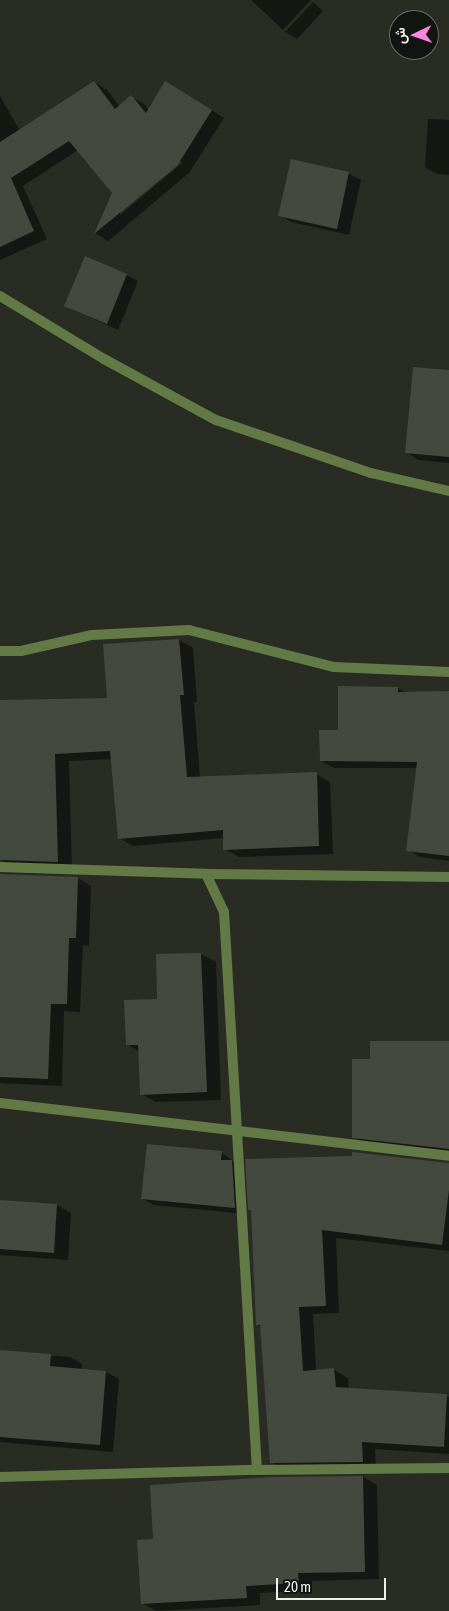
<!DOCTYPE html>
<html>
<head>
<meta charset="utf-8">
<style>
	body { margin:0 }
	#map { position:relative; width:449px; height:1611px; overflow:hidden; background:#282c23; font-family:"Asap Condensed",Vazirmatn,sans-serif }
	div>[style] { position:absolute }
	[style*='--x'] { left:calc(var(--x)*1px); top:calc(var(--y)*1px); width:calc(var(--w)*1px); rotate:calc(var(--a)*1deg) }
	.shadow>* { inset:0; background:#0007 }
	.building>* { inset:0; background:#44493f }
	.street>* { height:10px; margin:-5px; padding:0 5px; transform-origin:5px; border-radius:5px; background:#637946 }
	span { translate:-50% -50%; white-space:nowrap; text-align:center; line-height:1.15; -webkit-text-stroke:4.5px #121410; paint-order:stroke }
	.north { position:absolute; left:389px; top:10px; width:50px; height:50px; box-sizing:border-box; background:#121410; border:1px solid #6a6c67; border-radius:50%; rotate:267deg; font-size:14px; font-weight:700; line-height:20px; text-align:center; color:#edf0e9 }
	.north::after { content:''; display:block; margin:auto; width:18px; height:22px; background:#fe86e0; clip-path:polygon(50% 0,100% 100%,50% 72%,0 100%) }
	.scale { position:absolute; left:276px; top:1578px; width:110px; height:22px; box-sizing:border-box; border:2px solid #edf0e9; border-top:0; padding-left:6px; font-size:15px; line-height:18px; white-space:nowrap; color:#edf0e9; -webkit-text-stroke:4px #121410; paint-order:stroke }
</style>
</head>
<body>
<div id="map">
	<div class="shadow">
		<div style="clip-path:polygon(251px 0,311px 0,283px 30px)"></div>
		<div style="clip-path:polygon(313px 2px,323px 11px,297px 39px,284px 31px,286px 31px)"></div>
		<div style="clip-path:polygon(evenodd,94px 82px,107px 90px,120px 107px,131px 97px,144px 104px,149px 110px,179px 90px,224px 118px,189px 173px,108px 241px,96px 234px,113px 193px,78px 150px,23px 186px,47px 239px,0 260px,0 96px,20px 131px,94px 82px,181px 161px,182px 163px,120px 215px,120px 212px,181px 161px)"></div>
		<div style="clip-path:polygon(428px 119px,449px 120px,449px 175px,437px 174px,425px 167px)"></div>
		<div style="clip-path:polygon(292px 161px,349px 174px,361px 180px,349px 235px,291px 222px,280px 215px)"></div>
		<div style="clip-path:polygon(127px 275px,138px 281px,118px 330px,66px 306px)"></div>
		<div style="clip-path:polygon(449px 371px,449px 463px,419px 460px,406px 452px)"></div>
		<div style="clip-path:polygon(179px 640px,193px 648px,197px 702px,194px 702px,200px 778px,316px 774px,330px 782px,333px 854px,239px 857px,225px 849px,224px 838px,133px 846px,119px 838px,112px 759px,69px 761px,72px 869px,15px 868px,1px 860px,0 702px,108px 699px)"></div>
		<div style="clip-path:polygon(398px 688px,407px 693px,449px 692px,449px 861px,420px 857px,408px 850px,417px 768px,334px 768px,321px 761px,339px 731px)"></div>
		<div style="clip-path:polygon(0 874px,78px 878px,91px 886px,89px 946px,83px 945px,80px 1012px,64px 1011px,62px 1086px,0 1083px)"></div>
		<div style="clip-path:polygon(201px 954px,216px 962px,221px 1100px,156px 1102px,141px 1094px,140px 1052px,127px 1044px,159px 1000px)"></div>
		<div style="clip-path:polygon(449px 1043px,449px 1156px,368px 1146px,354px 1137px,372px 1060px)"></div>
		<div style="clip-path:polygon(222px 1153px,243px 1168px,246px 1214px,154px 1205px,143px 1199px)"></div>
		<div style="clip-path:polygon(353px 1153px,449px 1163px,449px 1251px,336px 1238px,339px 1313px,313px 1314px,316px 1371px,334px 1370px,348px 1378px,349px 1389px,449px 1397px,449px 1454px,375px 1449px,376px 1469px,285px 1470px,271px 1462px,262px 1327px,257px 1325px,353px 1157px)"></div>
		<div style="clip-path:polygon(0 1202px,57px 1205px,71px 1213px,68px 1260px,0 1255px)"></div>
		<div style="clip-path:polygon(0 1352px,70px 1357px,82px 1364px,82px 1370px,106px 1372px,119px 1379px,113px 1452px,0 1442px)"></div>
		<div style="clip-path:polygon(363px 1477px,377px 1485px,379px 1579px,312px 1581px,312px 1590px,260px 1593px,260px 1605px,156px 1611px,142px 1603px,154px 1541px)"></div>
	</div>
	<div class="building">
		<div style="clip-path:polygon(94px 81px,115px 109px,131px 95px,146px 113px,165px 81px,212px 110px,177px 166px,94px 234px,112px 193px,69px 141px,11px 178px,34px 231px,0 247px,0 142px)"></div>
		<div style="clip-path:polygon(291px 159px,349px 172px,337px 229px,278px 216px)"></div>
		<div style="clip-path:polygon(85px 256px,127px 274px,107px 324px,64px 306px)"></div>
		<div style="clip-path:polygon(413px 367px,449px 370px,449px 457px,405px 453px)"></div>
		<div style="clip-path:polygon(179px 639px,184px 695px,180px 695px,187px 777px,317px 772px,319px 846px,223px 850px,223px 830px,118px 839px,110px 751px,55px 754px,58px 862px,0 860px,0 700px,107px 698px,103px 644px)"></div>
		<div style="clip-path:polygon(338px 686px,398px 687px,398px 692px,449px 691px,449px 856px,406px 851px,417px 762px,320px 761px,319px 730px,338px 730px)"></div>
		<div style="clip-path:polygon(0 874px,78px 877px,76px 938px,69px 938px,67px 1004px,51px 1004px,48px 1079px,0 1077px)"></div>
		<div style="clip-path:polygon(201px 953px,207px 1092px,140px 1095px,138px 1045px,126px 1045px,124px 1000px,157px 999px,156px 954px)"></div>
		<div style="clip-path:polygon(370px 1041px,449px 1041px,449px 1149px,352px 1138px,352px 1059px,370px 1059px)"></div>
		<div style="clip-path:polygon(147px 1144px,222px 1151px,221px 1160px,232px 1160px,235px 1208px,141px 1199px)"></div>
		<div style="clip-path:polygon(352px 1152px,449px 1163px,449px 1190px,442px 1245px,322px 1230px,326px 1306px,299px 1307px,303px 1371px,334px 1368px,336px 1387px,447px 1394px,444px 1447px,362px 1442px,363px 1462px,270px 1463px,260px 1325px,256px 1325px,251px 1210px,248px 1210px,245px 1159px,352px 1156px)"></div>
		<div style="clip-path:polygon(0 1200px,57px 1204px,54px 1253px,0 1249px)"></div>
		<div style="clip-path:polygon(0 1350px,51px 1354px,50px 1366px,106px 1371px,100px 1445px,0 1437px)"></div>
		<div style="clip-path:polygon(363px 1476px,365px 1572px,298px 1573px,299px 1583px,246px 1586px,247px 1598px,141px 1604px,137px 1540px,153px 1539px,150px 1485px,271px 1477px)"></div>
	</div>
	<div class="street">
		<div style="--x:0;--y:296;--w:122;--a:31.2"></div>
		<div style="--x:104;--y:359;--w:128;--a:28.6"></div>
		<div style="--x:216;--y:420;--w:164;--a:18.9"></div>
		<div style="--x:371;--y:473;--w:80;--a:13"></div>
		<div style="--x:0;--y:651;--w:21;--a:0"></div>
		<div style="--x:21;--y:651;--w:73;--a:-12.7"></div>
		<div style="--x:92;--y:635;--w:97;--a:-3"></div>
		<div style="--x:189;--y:630;--w:150;--a:14.3"></div>
		<div style="--x:334;--y:667;--w:115;--a:2.5"></div>
		<div style="--x:0;--y:867;--w:206;--a:1.9"></div>
		<div style="--x:206;--y:874;--w:243;--a:0.7"></div>
		<div style="--x:206;--y:874;--w:42;--a:64.7"></div>
		<div style="--x:224;--y:912;--w:559;--a:86.62"></div>
		<div style="--x:0;--y:1103;--w:452;--a:6.7"></div>
		<div style="--x:0;--y:1477;--w:257;--a:-1.6"></div>
		<div style="--x:257;--y:1470;--w:192;--a:-0.6"></div>
	</div>
	<div class="north">ش</div>
	<div class="scale">20 m</div>
</div>
</body>
</html>
